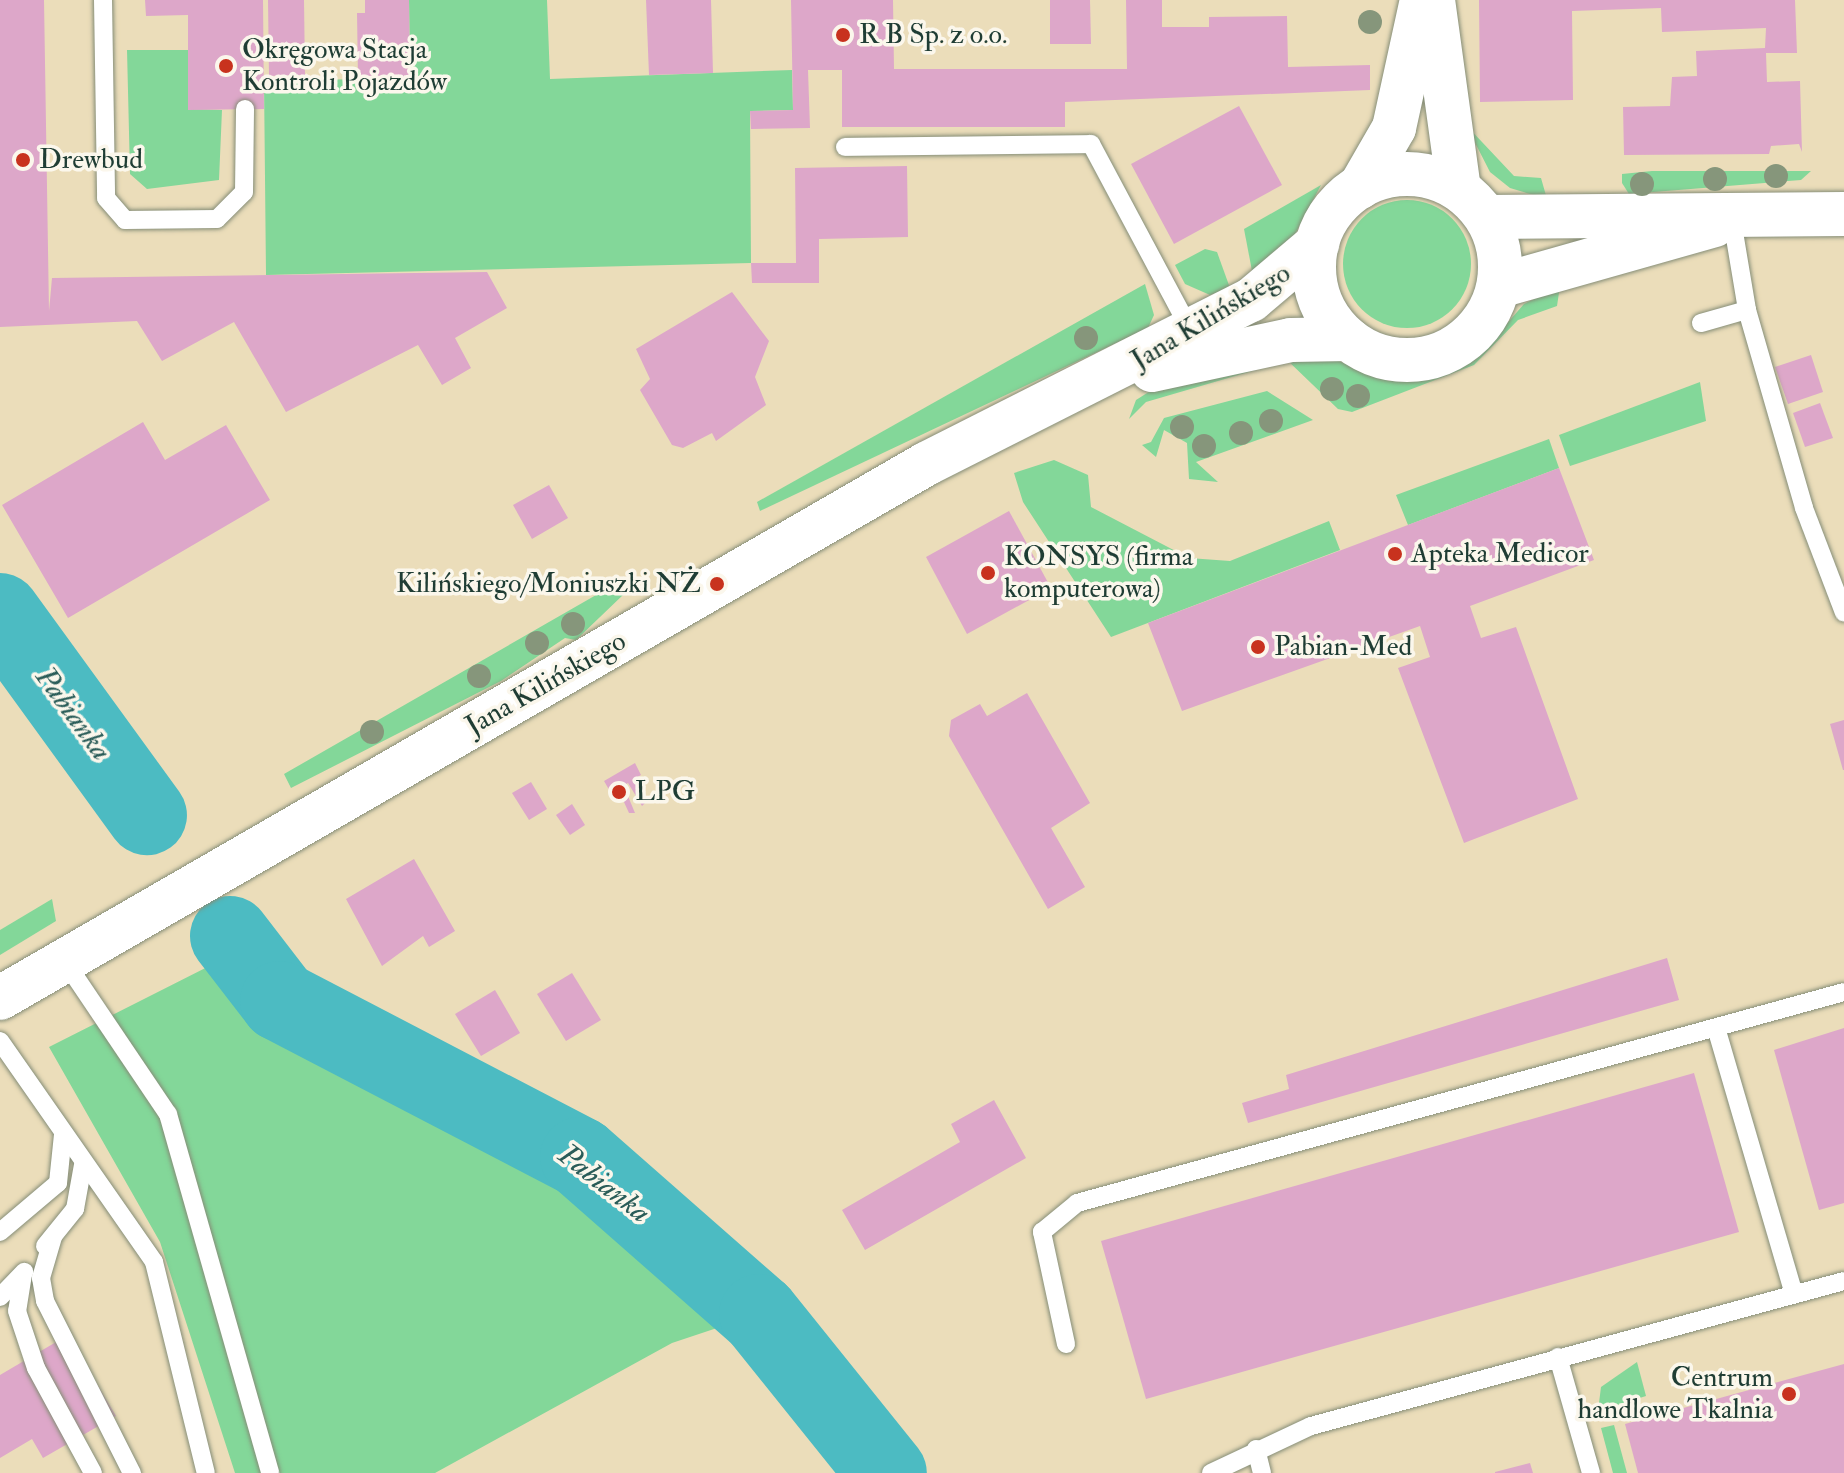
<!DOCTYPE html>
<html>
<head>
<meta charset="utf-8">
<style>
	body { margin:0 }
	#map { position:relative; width:1844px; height:1473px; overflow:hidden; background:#ebddba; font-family:"IM FELL Double Pica",serif }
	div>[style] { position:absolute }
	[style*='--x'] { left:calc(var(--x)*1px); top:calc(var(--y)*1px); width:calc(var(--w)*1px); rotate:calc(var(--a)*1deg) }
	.green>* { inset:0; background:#83d799 }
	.round { border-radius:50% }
	.river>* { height:80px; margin:-40px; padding:0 40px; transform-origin:40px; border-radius:40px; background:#4cbbc2 }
	.building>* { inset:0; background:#dda7c9 }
	.roads { filter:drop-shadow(0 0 2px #858d77) drop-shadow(0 0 2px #858d77) }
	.service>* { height:18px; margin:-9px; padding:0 9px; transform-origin:9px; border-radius:9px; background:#fff }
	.tertiary>* { height:44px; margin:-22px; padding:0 22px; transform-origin:22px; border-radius:22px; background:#fff }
	.secondary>* { height:44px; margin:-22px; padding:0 22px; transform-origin:22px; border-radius:22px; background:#fff }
	.secondary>.ring { margin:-22px; padding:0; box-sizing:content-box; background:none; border:44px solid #fff; border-radius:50% }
	.trees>* { width:24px; height:24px; margin:-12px; border-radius:50%; background:#86967b }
	.dots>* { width:22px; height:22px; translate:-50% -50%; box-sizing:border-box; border:4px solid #fbf7ec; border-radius:50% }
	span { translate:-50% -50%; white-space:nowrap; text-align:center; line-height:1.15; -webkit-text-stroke:7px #fbf7ec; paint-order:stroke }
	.poi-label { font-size:28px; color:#1f3d34 }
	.left { translate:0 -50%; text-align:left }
	.right { translate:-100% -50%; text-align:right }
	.street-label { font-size:28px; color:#1f3d34 }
	.water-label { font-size:30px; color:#2a5c58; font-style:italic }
</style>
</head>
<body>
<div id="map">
	<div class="green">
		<div style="clip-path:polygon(409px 0,547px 0,550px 79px,792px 70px,793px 110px,750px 111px,751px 263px,266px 275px,264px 81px,410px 78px)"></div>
		<div style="clip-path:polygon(127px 50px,188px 50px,189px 109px,222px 110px,219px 180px,147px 189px,130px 174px)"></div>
		<div style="clip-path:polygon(1466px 125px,1514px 176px,1541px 178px,1547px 199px,1510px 188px,1490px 172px)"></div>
		<div style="clip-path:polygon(1811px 171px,1801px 180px,1629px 194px,1622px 183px,1622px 174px,1652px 171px)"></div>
		<div style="clip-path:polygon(1321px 185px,1294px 236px,1253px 276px,1244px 229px)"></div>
		<div class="round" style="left:1343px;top:200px;width:128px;height:128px"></div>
		<div style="clip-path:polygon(1205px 249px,1217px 252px,1230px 288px,1210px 295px,1185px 284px,1175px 265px)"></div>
		<div style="clip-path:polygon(1145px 284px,1154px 315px,1148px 328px,760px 511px,757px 502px)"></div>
		<div style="clip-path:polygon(1560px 286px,1557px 306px,1518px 320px,1474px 365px,1352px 412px,1338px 409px,1286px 359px,1326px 356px,1389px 381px,1443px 376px,1476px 359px,1524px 304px)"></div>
		<div style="clip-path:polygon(1259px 369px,1146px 402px,1129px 419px,1136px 400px,1155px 388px)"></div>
		<div style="clip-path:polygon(1700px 382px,1706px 421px,1570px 466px,1559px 435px)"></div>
		<div style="clip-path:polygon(1267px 391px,1313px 420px,1196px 462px,1218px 482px,1189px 479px,1187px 443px,1164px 430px,1156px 457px,1142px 445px,1151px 442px,1164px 418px)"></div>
		<div style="clip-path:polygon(1549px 439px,1559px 468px,1408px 525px,1396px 495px)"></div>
		<div style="clip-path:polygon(1054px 460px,1088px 475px,1091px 507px,1189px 558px,1230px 561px,1329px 521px,1340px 550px,1111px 637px,1023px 502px,1014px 473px)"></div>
		<div style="clip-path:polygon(624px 579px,624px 594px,576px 640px,565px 638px,501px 681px,291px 788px,284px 774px)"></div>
		<div style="clip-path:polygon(52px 899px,56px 921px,0 955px,0 930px)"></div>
		<div style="clip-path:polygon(241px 950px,281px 1001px,580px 1157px,759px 1314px,672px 1343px,435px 1473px,235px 1473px,160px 1242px,49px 1047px)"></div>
		<div style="clip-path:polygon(1637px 1362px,1646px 1396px,1598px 1411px,1601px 1387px)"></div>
		<div style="clip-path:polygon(1614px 1425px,1627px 1473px,1613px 1473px,1601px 1428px)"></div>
	</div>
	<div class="river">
		<div style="--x:0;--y:613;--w:250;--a:54"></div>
		<div style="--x:230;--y:936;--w:82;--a:52.4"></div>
		<div style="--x:280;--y:1001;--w:338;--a:27.5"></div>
		<div style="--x:580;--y:1157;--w:238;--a:41.3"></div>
		<div style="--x:759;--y:1314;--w:204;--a:51.2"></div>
	</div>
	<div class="building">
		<div style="clip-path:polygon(0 0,44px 0,49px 311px,52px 278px,487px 272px,507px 308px,455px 338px,471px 368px,442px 385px,418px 345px,286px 412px,234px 322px,162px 361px,137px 321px,0 327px)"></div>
		<div style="clip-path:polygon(145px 0,263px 0,264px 109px,188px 110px,188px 15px,146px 16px)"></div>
		<div style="clip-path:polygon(268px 0,304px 0,305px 75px,269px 76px)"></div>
		<div style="clip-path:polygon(365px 0,409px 0,410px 78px,358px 79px,357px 13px,365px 13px)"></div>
		<div style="clip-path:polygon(646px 0,711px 0,713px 73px,649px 75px)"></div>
		<div style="clip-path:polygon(791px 0,893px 0,894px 69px,1127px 69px,1126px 0,1162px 0,1162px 27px,1209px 27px,1209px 17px,1287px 16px,1288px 67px,1370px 65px,1370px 90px,1065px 102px,1065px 127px,842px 127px,842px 70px,808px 70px,810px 128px,751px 129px,750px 111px,793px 110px)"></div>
		<div style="clip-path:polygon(1050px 0,1090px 0,1091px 44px,1050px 44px)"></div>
		<div style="clip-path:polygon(1479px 0,1795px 0,1797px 53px,1766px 53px,1767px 82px,1800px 81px,1802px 152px,1799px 144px,1771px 146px,1769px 154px,1624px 155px,1623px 107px,1670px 106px,1672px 77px,1697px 76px,1696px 51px,1765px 48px,1766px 28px,1662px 32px,1661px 8px,1572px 11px,1573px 100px,1480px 102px)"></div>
		<div style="clip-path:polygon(1239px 106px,1282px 185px,1174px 244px,1131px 164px)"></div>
		<div style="clip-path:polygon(907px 166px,908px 237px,819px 239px,819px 283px,752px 283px,751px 263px,796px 263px,795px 168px)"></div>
		<div style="clip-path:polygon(732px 292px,769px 341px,755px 377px,766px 405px,716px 441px,712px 433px,683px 448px,672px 445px,640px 390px,650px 379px,636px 349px)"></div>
		<div style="clip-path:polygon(1811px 355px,1823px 392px,1788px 404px,1775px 367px)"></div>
		<div style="clip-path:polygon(1820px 403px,1833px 438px,1805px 447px,1793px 413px)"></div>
		<div style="clip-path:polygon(143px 422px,165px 460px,226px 425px,270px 500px,68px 618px,2px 505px)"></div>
		<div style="clip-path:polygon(1559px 468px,1594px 560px,1470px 606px,1481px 638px,1516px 627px,1578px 799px,1464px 843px,1398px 668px,1430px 657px,1420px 626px,1182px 711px,1148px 623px)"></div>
		<div style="clip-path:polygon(549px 485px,568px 518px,532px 539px,513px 505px)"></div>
		<div style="clip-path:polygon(1009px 511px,1051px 588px,967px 634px,926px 557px)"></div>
		<div style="clip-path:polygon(1027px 693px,1090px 803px,1051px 828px,1085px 887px,1048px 909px,949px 736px,951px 720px,980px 704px,987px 716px)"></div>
		<div style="clip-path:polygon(1844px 720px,1844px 770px,1843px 770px,1830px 724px)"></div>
		<div style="clip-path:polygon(635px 763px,641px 775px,632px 780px,648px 800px,642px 806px,628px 783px,611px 793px,604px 781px)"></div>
		<div style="clip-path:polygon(531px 782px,547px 809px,529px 820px,512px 793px)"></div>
		<div style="clip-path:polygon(618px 789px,625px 789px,635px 813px,629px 813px)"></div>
		<div style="clip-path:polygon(572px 804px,585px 825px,570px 835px,556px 815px)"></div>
		<div style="clip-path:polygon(414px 859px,455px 931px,429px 947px,423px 936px,382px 966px,346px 899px)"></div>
		<div style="clip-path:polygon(1667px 958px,1679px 1000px,1248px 1123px,1242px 1103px,1289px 1089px,1286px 1075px)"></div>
		<div style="clip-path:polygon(572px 973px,601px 1020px,566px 1041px,537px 994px)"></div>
		<div style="clip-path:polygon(495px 990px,520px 1033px,481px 1056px,455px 1014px)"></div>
		<div style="clip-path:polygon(1844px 1028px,1844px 1203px,1819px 1210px,1774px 1050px)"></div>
		<div style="clip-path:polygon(1694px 1073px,1739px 1232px,1146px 1399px,1101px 1241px)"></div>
		<div style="clip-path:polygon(994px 1100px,1026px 1158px,865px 1250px,842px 1210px,960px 1142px,951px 1124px)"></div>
		<div style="clip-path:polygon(68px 1335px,116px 1416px,43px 1458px,32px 1439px,0 1458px,0 1375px)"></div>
		<div style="clip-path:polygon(1844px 1364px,1844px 1473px,1638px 1473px,1625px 1424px)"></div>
		<div style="clip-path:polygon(1530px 1463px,1533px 1473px,1495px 1473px,1495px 1472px)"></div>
	</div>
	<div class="roads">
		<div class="service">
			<div style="--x:103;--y:0;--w:198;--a:89.1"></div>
			<div style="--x:106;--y:198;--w:29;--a:49"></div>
			<div style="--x:125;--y:220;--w:92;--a:-0.6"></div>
			<div style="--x:217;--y:219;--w:38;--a:-45"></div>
			<div style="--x:244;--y:192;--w:83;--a:-89.3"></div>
			<div style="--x:845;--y:147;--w:246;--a:-0.7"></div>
			<div style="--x:1091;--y:144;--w:212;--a:61.9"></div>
			<div style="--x:1732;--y:220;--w:91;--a:80.5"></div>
			<div style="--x:1747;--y:310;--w:206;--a:73.9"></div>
			<div style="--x:1804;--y:508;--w:112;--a:69.1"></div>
			<div style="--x:1701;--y:323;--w:48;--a:-15.8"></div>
			<div style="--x:64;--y:960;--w:186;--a:56"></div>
			<div style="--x:168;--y:1114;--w:373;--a:74.1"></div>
			<div style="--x:1717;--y:1031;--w:274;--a:73.7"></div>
			<div style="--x:0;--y:1041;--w:269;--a:55.1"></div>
			<div style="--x:154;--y:1262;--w:217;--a:76.2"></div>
			<div style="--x:0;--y:1232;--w:76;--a:-40.2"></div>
			<div style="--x:58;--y:1183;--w:48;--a:-84.1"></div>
			<div style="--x:53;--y:1237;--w:43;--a:106.3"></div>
			<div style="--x:41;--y:1278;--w:23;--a:80"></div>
			<div style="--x:45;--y:1301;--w:193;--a:63.2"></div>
			<div style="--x:45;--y:1246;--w:48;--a:-51"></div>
			<div style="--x:75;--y:1209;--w:45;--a:-79.7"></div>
			<div style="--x:23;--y:1274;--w:37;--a:99"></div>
			<div style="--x:17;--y:1311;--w:60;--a:71.6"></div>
			<div style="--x:36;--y:1368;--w:119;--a:61.5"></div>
			<div style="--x:0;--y:1297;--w:35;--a:-46"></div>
			<div style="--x:1066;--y:1344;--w:115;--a:-102.1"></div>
			<div style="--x:1042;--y:1232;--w:45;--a:-39.6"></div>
			<div style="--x:1077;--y:1203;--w:795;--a:-15.38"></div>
			<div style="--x:1558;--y:1357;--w:121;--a:74.1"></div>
			<div style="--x:1256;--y:1449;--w:25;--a:76"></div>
			<div style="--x:1211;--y:1473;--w:110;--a:-25.2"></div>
			<div style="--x:1311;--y:1426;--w:552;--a:-15.22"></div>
		</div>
		<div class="tertiary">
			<div style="--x:1433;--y:0;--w:191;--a:82.2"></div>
			<div style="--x:1360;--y:187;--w:68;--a:-60"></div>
			<div style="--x:1394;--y:128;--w:131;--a:-77.7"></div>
		</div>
		<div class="secondary">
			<div class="ring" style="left:1314px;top:174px;width:142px;height:142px"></div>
			<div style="--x:1487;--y:217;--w:357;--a:-0.5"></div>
			<div style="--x:1499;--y:286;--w:224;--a:-15.8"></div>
			<div style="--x:1152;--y:370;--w:142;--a:-12.2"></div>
			<div style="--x:1291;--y:340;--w:57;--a:-1"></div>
			<div style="--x:0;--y:998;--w:1069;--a:-29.97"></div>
			<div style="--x:926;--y:464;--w:364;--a:-26.8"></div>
			<div style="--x:1251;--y:300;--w:87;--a:-40.3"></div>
		</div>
	</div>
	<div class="trees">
		<div style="left:1370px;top:22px"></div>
		<div style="left:1776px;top:176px"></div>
		<div style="left:1715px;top:179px"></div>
		<div style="left:1642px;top:184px"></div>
		<div style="left:1086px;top:338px"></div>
		<div style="left:1332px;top:389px"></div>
		<div style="left:1358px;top:396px"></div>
		<div style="left:1271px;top:421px"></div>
		<div style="left:1182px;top:427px"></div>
		<div style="left:1241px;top:433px"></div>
		<div style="left:1204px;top:446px"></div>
		<div style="left:573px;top:624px"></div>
		<div style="left:537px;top:643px"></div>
		<div style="left:479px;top:676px"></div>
		<div style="left:372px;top:732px"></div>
	</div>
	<div class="dots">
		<div style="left:843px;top:35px;background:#c8321e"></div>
		<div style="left:226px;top:66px;background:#c8321e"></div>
		<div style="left:23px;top:160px;background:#c8321e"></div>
		<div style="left:1395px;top:554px;background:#c8321e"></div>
		<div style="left:988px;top:573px;background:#c8321e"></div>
		<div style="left:717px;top:584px;background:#c8321e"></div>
		<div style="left:1258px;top:647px;background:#c8321e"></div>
		<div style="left:619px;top:792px;background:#c8321e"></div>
		<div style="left:1789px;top:1394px;background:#c8321e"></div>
	</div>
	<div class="poi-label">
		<span class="left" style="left:859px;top:35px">R B Sp. z o.o.</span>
		<span class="left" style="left:242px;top:66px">Okręgowa Stacja<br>Kontroli Pojazdów</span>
		<span class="left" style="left:39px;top:160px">Drewbud</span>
		<span class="left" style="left:1411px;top:554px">Apteka Medicor</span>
		<span class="left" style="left:1004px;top:573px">KONSYS (firma<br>komputerowa)</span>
		<span class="right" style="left:701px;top:584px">Kilińskiego/Moniuszki NŻ</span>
		<span class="left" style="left:1274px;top:647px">Pabian-Med</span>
		<span class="left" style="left:635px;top:792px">LPG</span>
		<span class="right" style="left:1773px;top:1394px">Centrum<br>handlowe Tkalnia</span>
	</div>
	<div class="street-label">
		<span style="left:1211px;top:317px;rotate:-31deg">Jana Kilińskiego</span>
		<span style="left:546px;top:684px;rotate:-30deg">Jana Kilińskiego</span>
	</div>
	<div class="water-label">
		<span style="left:73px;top:714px;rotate:54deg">Pabianka</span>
		<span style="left:604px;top:1184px;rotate:38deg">Pabianka</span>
	</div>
</div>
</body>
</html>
